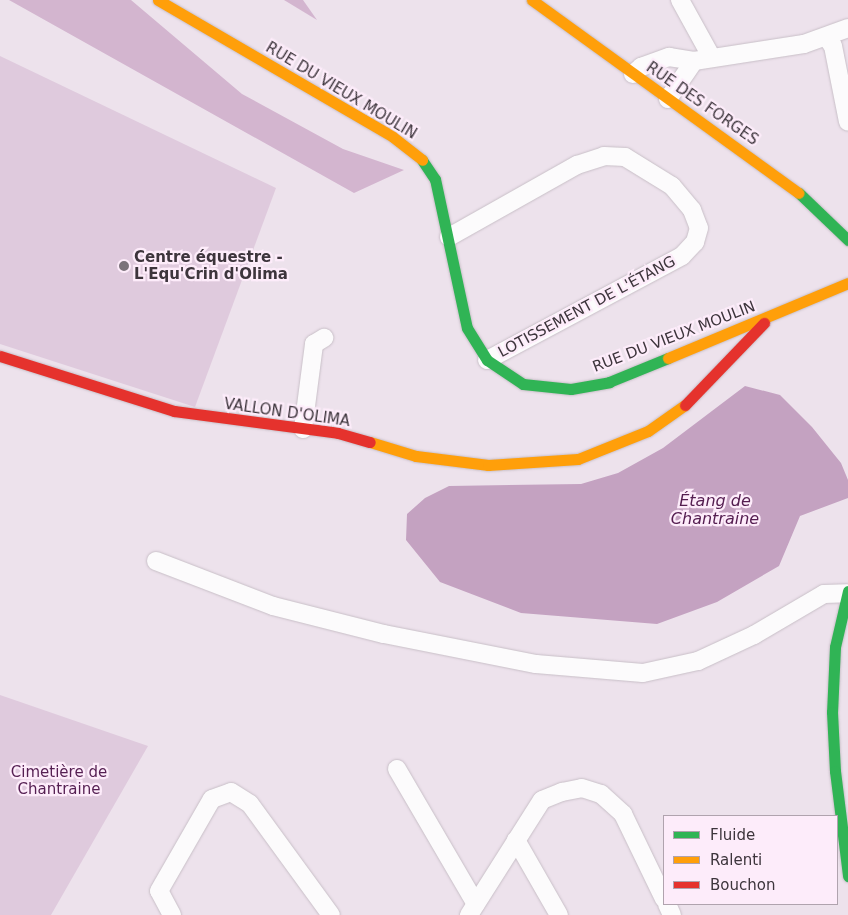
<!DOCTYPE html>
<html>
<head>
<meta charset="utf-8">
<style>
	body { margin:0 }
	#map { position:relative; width:848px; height:915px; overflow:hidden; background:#ede2ec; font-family:"DejaVu Sans",sans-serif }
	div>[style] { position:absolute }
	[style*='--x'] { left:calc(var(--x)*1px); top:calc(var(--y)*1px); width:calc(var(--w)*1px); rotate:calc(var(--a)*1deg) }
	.green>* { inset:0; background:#dfcadd }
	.forest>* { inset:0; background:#d3b5cf }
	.water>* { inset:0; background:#c4a2c1 }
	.roads { filter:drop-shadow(0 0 1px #c8bfc7) drop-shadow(0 0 1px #c8bfc7) }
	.street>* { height:18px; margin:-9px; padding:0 9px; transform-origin:9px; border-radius:9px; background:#fcfbfc }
	.fast>* { height:11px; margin:-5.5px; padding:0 5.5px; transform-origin:5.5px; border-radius:5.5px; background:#30b455 }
	.slow>* { height:11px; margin:-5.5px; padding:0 5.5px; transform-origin:5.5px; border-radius:5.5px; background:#ff9f0a }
	.jam>* { height:11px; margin:-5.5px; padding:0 5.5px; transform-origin:5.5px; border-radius:5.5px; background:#e5322d }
	.dots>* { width:14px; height:14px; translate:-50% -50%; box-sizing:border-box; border:2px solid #fdecfa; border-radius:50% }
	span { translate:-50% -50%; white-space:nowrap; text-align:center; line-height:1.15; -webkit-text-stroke:4.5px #fdecfa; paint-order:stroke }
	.street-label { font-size:15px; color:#3d353c }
	.poi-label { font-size:15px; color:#3d353c; font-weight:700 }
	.left { translate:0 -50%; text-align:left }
	.park-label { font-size:15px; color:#551f52 }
	.water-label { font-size:16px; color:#541d50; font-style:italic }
	.legend { position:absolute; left:663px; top:815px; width:175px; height:90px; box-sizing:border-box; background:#fdecfa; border:1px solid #b0a3ae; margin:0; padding:6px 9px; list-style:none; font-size:15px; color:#3d353c }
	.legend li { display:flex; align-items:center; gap:10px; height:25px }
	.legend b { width:25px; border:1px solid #b0a3ae }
</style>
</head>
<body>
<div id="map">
	<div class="green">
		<div style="clip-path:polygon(0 56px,276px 188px,195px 407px,0 344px)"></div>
		<div style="clip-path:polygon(0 695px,148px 746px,51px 915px,0 915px)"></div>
	</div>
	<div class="forest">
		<div style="clip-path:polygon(9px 0,131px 0,242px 94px,343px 149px,404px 170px,354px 193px)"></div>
		<div style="clip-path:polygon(284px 0,303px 0,317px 20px)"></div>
	</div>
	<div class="water">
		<div style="clip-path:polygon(745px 386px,780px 395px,812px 427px,841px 463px,848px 480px,848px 498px,800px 516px,779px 566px,717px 602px,657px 624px,521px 613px,440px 582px,406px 540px,407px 514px,425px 498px,449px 486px,581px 484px,618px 473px,663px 448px)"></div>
	</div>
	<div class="roads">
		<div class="street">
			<div style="--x:680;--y:0;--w:66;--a:61.1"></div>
			<div style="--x:826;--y:37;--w:11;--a:52"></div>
			<div style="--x:833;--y:46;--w:77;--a:78.8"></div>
			<div style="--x:633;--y:74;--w:11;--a:-41"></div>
			<div style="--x:641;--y:67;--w:30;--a:-20"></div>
			<div style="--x:669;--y:57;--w:25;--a:9"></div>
			<div style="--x:694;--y:61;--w:111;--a:-8.8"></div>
			<div style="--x:804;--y:44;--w:47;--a:-20"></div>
			<div style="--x:668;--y:99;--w:46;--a:-55.6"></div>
			<div style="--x:449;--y:237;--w:147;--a:-29.4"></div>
			<div style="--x:577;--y:165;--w:28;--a:-18"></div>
			<div style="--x:604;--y:156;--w:21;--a:3"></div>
			<div style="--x:625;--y:157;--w:55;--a:31.7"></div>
			<div style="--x:672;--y:186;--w:31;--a:50"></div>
			<div style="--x:692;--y:210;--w:19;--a:69"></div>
			<div style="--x:699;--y:228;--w:15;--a:106"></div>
			<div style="--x:695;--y:242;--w:19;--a:133"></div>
			<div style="--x:682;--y:256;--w:221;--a:151.9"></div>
			<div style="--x:303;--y:429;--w:86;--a:-82.6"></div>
			<div style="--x:314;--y:344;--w:12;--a:-31"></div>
			<div style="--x:156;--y:561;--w:125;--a:21"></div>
			<div style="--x:273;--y:606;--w:114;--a:14.2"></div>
			<div style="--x:384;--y:634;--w:155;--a:11.2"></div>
			<div style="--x:536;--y:664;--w:107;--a:4.8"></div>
			<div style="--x:643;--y:673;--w:56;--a:-12.3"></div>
			<div style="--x:698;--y:661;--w:62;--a:-24.9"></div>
			<div style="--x:754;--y:635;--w:81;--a:-30.4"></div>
			<div style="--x:824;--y:594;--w:23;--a:-2"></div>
			<div style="--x:397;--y:769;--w:156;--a:59.7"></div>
			<div style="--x:516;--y:840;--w:86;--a:60.2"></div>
			<div style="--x:667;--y:904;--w:12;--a:66"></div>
			<div style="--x:172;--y:915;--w:27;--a:-118"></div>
			<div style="--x:159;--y:891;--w:106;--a:-60.1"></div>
			<div style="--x:212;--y:799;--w:20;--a:-20"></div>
			<div style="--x:231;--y:792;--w:22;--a:32"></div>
			<div style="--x:250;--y:804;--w:137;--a:53.9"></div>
			<div style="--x:469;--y:915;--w:136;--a:-57.6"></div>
			<div style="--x:542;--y:800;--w:22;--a:-22"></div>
			<div style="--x:562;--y:792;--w:20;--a:-11"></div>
			<div style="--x:582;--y:788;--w:20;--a:18"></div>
			<div style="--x:601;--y:794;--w:30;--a:42"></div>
			<div style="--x:623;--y:814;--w:94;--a:64.2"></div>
		</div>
		<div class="fast">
			<div style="--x:422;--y:160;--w:23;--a:56"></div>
			<div style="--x:435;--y:179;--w:152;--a:77.9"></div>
			<div style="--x:467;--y:328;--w:38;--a:58"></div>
			<div style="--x:487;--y:360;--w:43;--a:33.7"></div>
			<div style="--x:523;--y:384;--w:48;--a:5.9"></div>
			<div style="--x:571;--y:389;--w:39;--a:-10"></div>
			<div style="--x:609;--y:382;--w:64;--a:-22.1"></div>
			<div style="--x:799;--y:193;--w:68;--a:43.8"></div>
			<div style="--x:848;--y:591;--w:57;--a:103.1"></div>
			<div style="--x:835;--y:647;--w:65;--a:92.6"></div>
			<div style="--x:832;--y:712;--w:59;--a:87.1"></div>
			<div style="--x:835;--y:771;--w:106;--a:82.9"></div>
		</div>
		<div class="slow">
			<div style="--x:158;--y:0;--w:272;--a:30.2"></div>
			<div style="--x:393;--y:137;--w:37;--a:38"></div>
			<div style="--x:532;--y:0;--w:329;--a:35.9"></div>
			<div style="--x:668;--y:358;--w:195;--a:-22.6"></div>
			<div style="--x:370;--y:442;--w:48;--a:16.9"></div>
			<div style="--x:416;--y:456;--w:73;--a:7.1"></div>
			<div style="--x:488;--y:465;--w:90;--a:-3.8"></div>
			<div style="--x:578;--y:459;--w:75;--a:-21.8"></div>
			<div style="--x:648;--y:431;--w:45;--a:-35.1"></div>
		</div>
		<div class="jam">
			<div style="--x:0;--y:356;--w:182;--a:17.5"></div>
			<div style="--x:174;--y:411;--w:165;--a:7.6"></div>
			<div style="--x:338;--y:433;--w:33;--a:16"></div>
			<div style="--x:685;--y:405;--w:114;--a:-46.1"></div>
		</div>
	</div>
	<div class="dots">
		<div style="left:124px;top:266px;background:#7b727a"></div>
	</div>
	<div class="street-label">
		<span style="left:341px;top:91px;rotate:31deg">RUE DU VIEUX MOULIN</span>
		<span style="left:702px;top:104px;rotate:35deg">RUE DES FORGES</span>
		<span style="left:587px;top:307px;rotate:-28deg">LOTISSEMENT DE L'ÉTANG</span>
		<span style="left:674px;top:337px;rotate:-21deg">RUE DU VIEUX MOULIN</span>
		<span style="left:287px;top:413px;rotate:8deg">VALLON D'OLIMA</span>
	</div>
	<div class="poi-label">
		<span class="left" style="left:134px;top:266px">Centre équestre -<br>L'Equ'Crin d'Olima</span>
	</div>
	<div class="park-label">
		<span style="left:59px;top:781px">Cimetière de<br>Chantraine</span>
	</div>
	<div class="water-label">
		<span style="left:715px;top:510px">Étang de<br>Chantraine</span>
	</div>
	<ul class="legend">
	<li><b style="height:6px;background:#30b455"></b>Fluide</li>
	<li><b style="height:6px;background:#ff9f0a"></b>Ralenti</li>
	<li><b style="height:6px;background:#e5322d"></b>Bouchon</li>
	</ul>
</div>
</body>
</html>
